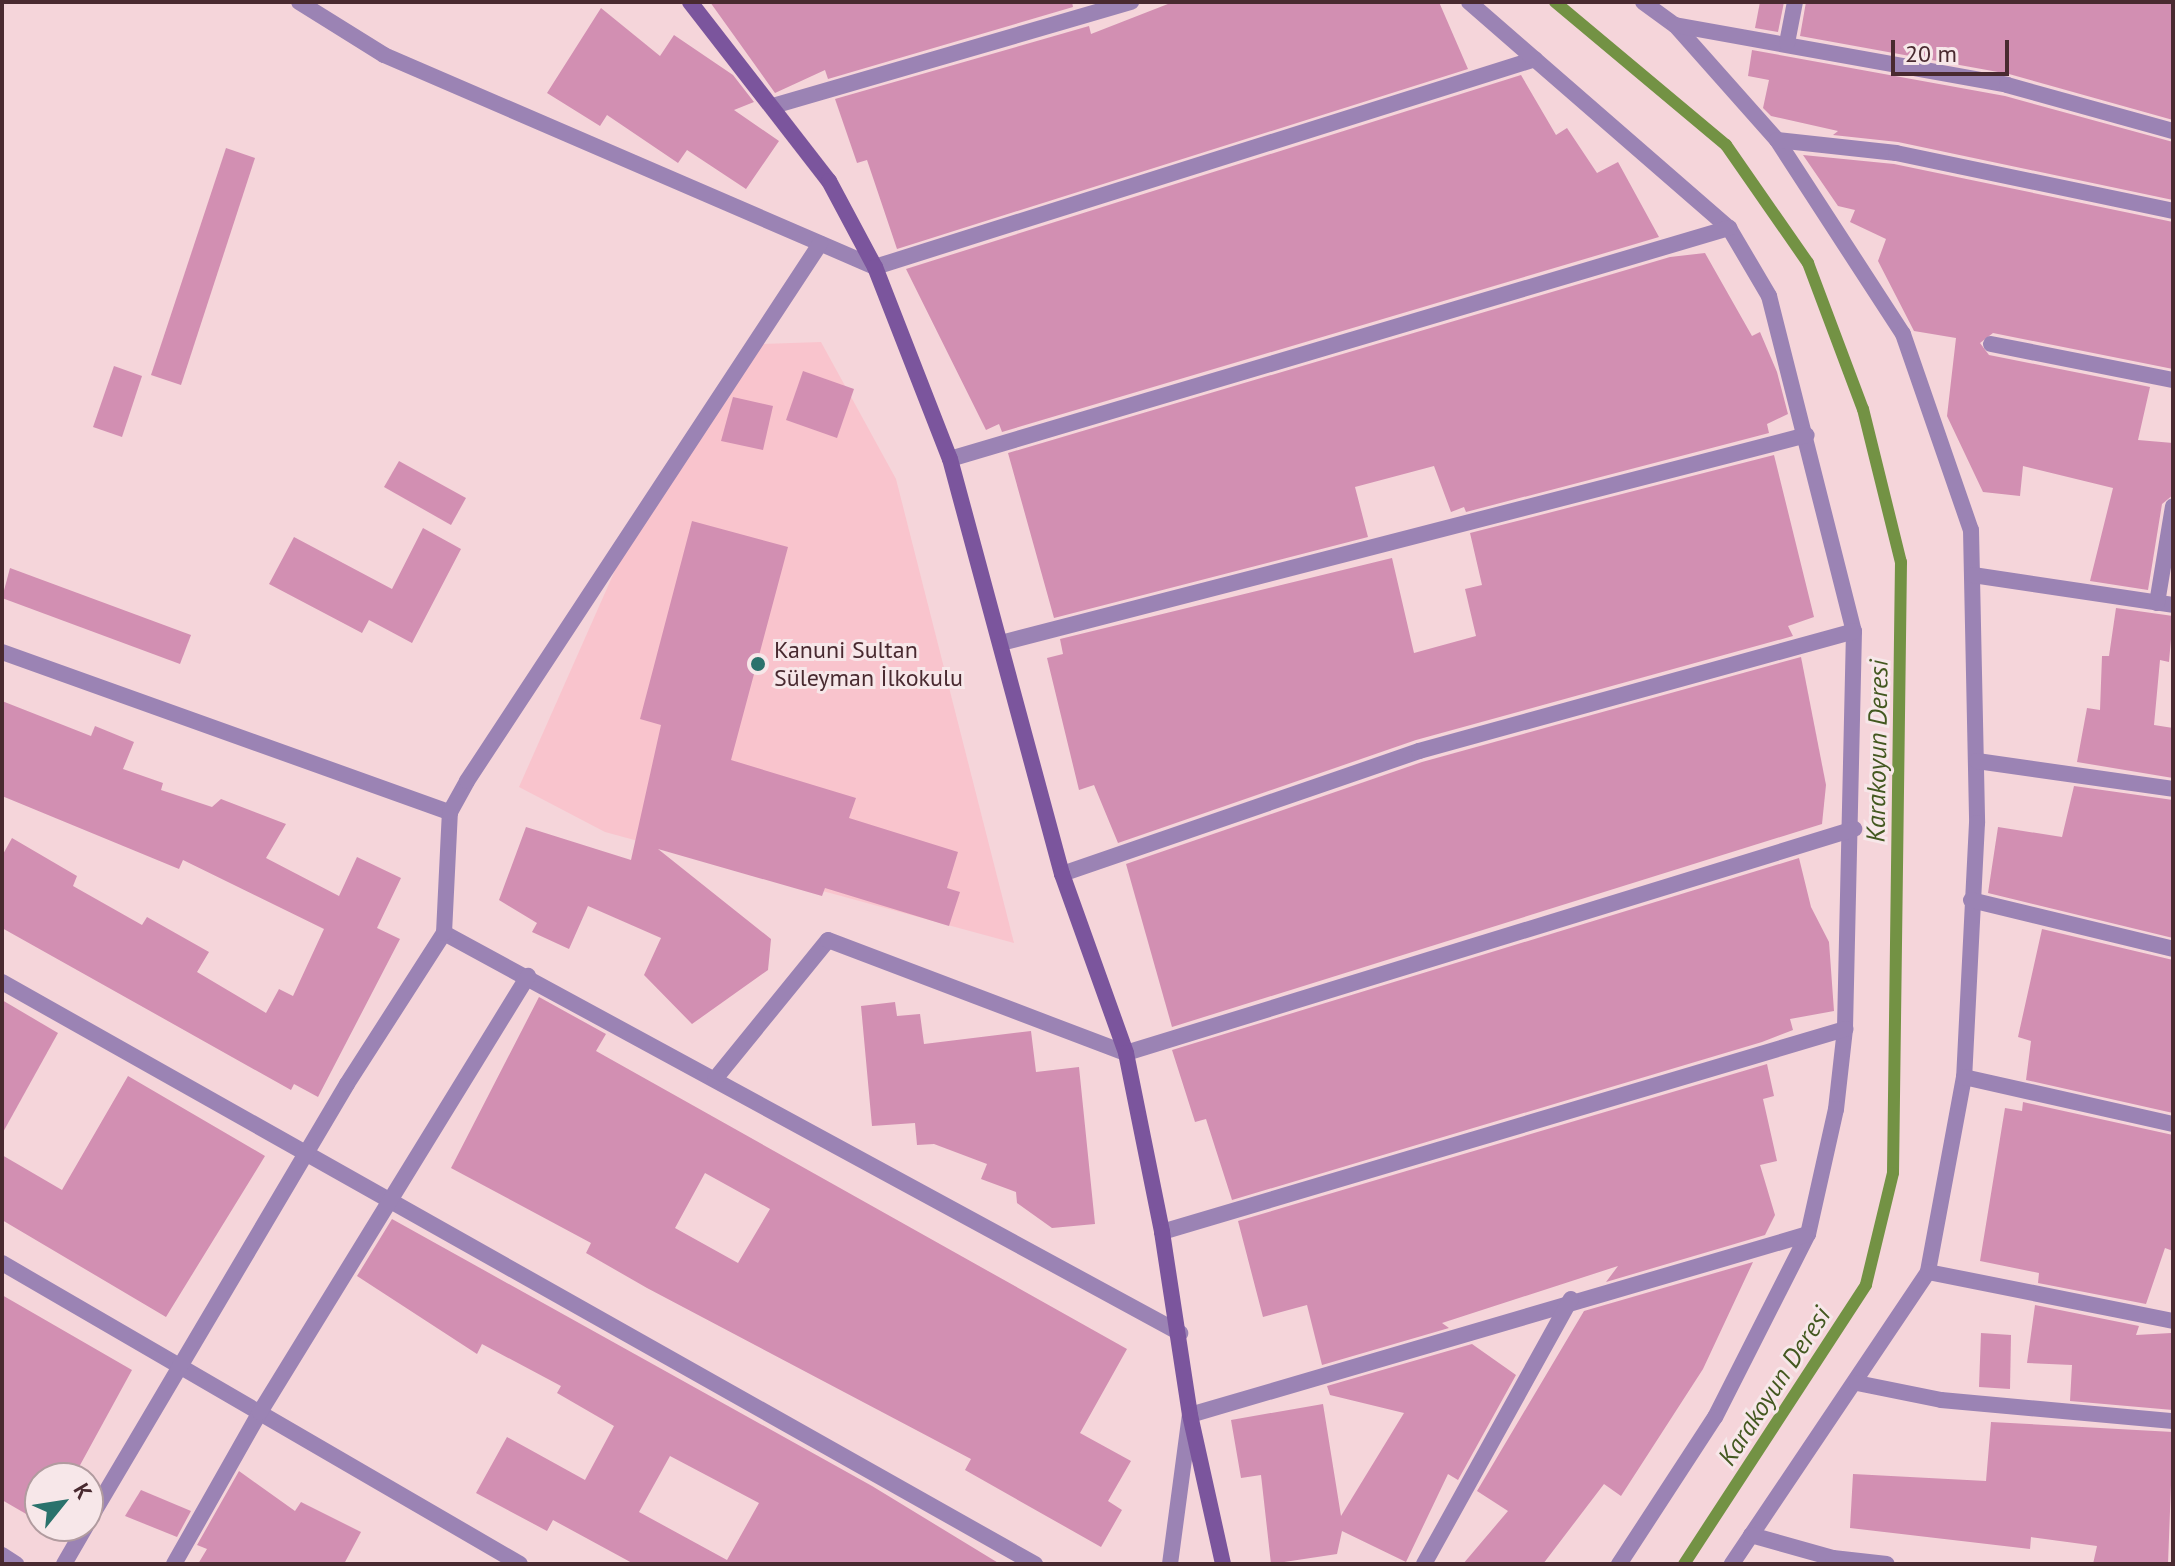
<!DOCTYPE html>
<html>
<head>
<meta charset="utf-8">
<style>
	body { margin:0 }
	#map { position:relative; width:2175px; height:1566px; overflow:hidden; background:#f5d5da; font-family:"PT Sans",sans-serif }
	div>[style] { position:absolute }
	[style*='--x'] { left:calc(var(--x)*1px); top:calc(var(--y)*1px); width:calc(var(--w)*1px); rotate:calc(var(--a)*1deg) }
	.built>* { inset:0; background:#f9c4cd }
	.stream>* { height:12px; margin:-6px; padding:0 6px; transform-origin:6px; border-radius:6px; background:#739244 }
	.building>* { inset:0; background:#d28fb2 }
	.street>* { height:16px; margin:-8px; padding:0 8px; transform-origin:8px; border-radius:8px; background:#9b83b4 }
	.secondary>* { height:16px; margin:-8px; padding:0 8px; transform-origin:8px; border-radius:8px; background:#7b559d }
	.dots>* { width:22px; height:22px; translate:-50% -50%; box-sizing:border-box; border:4px solid #f7e7e9; border-radius:50% }
	span { translate:-50% -50%; white-space:nowrap; text-align:center; line-height:1.15; -webkit-text-stroke:6px #f7e7e9; paint-order:stroke }
	.poi-label { font-size:24px; color:#492a30 }
	.left { translate:0 -50%; text-align:left }
	.water-label { font-size:26px; color:#435820; font-style:italic }
	.frame { position:absolute; inset:0; border:4px solid #492a30; pointer-events:none }
	.north { position:absolute; left:24px; top:1462px; width:80px; height:80px; box-sizing:border-box; background:#f7e7e9; border:2px solid #b19b9f; border-radius:50%; rotate:60deg; font-size:22px; font-weight:700; line-height:32px; text-align:center; color:#492a30 }
	.north::after { content:''; display:block; margin:auto; width:28px; height:36px; background:#2a726c; clip-path:polygon(50% 0,100% 100%,50% 72%,0 100%) }
	.scale { position:absolute; left:1891px; top:40px; width:118px; height:36px; box-sizing:border-box; border:4px solid #492a30; border-top:0; padding-left:10px; font-size:24px; line-height:28px; white-space:nowrap; color:#492a30; -webkit-text-stroke:6px #f7e7e9; paint-order:stroke }
</style>
</head>
<body>
<div id="map">
	<div class="built">
		<div style="clip-path:polygon(821px 342px,896px 479px,1014px 943px,605px 832px,519px 787px,628px 541px,762px 344px)"></div>
	</div>
	<div class="stream">
		<div style="--x:1555;--y:2;--w:223;--a:39.9"></div>
		<div style="--x:1726;--y:145;--w:144;--a:55.2"></div>
		<div style="--x:1808;--y:263;--w:156;--a:69.4"></div>
		<div style="--x:1863;--y:409;--w:158;--a:76.1"></div>
		<div style="--x:1901;--y:562;--w:611;--a:90.75"></div>
		<div style="--x:1893;--y:1173;--w:115;--a:103.6"></div>
		<div style="--x:1866;--y:1285;--w:333;--a:123.1"></div>
	</div>
	<div class="building">
		<div style="clip-path:polygon(710px 2px,1072px 2px,1073px 7px,828px 79px,825px 70px,775px 93px)"></div>
		<div style="clip-path:polygon(1173px 2px,1439px 2px,1468px 69px,897px 249px,867px 160px,857px 163px,835px 99px,1089px 26px,1091px 34px)"></div>
		<div style="clip-path:polygon(1760px 2px,1784px 2px,1778px 32px,1755px 28px)"></div>
		<div style="clip-path:polygon(1806px 2px,2173px 2px,2173px 120px,2009px 74px,1800px 36px)"></div>
		<div style="clip-path:polygon(601px 8px,660px 56px,674px 35px,733px 75px,754px 102px,734px 110px,779px 141px,746px 189px,687px 150px,678px 163px,607px 115px,600px 126px,547px 93px)"></div>
		<div style="clip-path:polygon(1752px 50px,2005px 96px,2173px 142px,2173px 200px,1898px 142px,1833px 135px,1838px 131px,1771px 116px,1763px 108px,1769px 80px,1748px 76px)"></div>
		<div style="clip-path:polygon(1521px 75px,1556px 135px,1567px 128px,1597px 173px,1618px 162px,1659px 237px,1002px 432px,999px 424px,986px 430px,906px 269px)"></div>
		<div style="clip-path:polygon(226px 148px,255px 158px,181px 385px,151px 375px)"></div>
		<div style="clip-path:polygon(1803px 155px,1894px 164px,2173px 222px,2173px 369px,1993px 333px,1980px 343px,1989px 355px,2150px 387px,2138px 440px,2173px 443px,2173px 495px,2162px 504px,2148px 590px,2090px 581px,2113px 488px,2023px 466px,2020px 496px,1983px 492px,1947px 416px,1956px 338px,1914px 331px,1878px 261px,1886px 239px,1850px 222px,1855px 210px,1838px 206px)"></div>
		<div style="clip-path:polygon(1705px 253px,1752px 336px,1760px 332px,1777px 372px,1788px 414px,1767px 424px,1769px 433px,1466px 512px,1464px 507px,1451px 512px,1434px 466px,1355px 487px,1368px 537px,1054px 618px,1008px 453px,1670px 257px)"></div>
		<div style="clip-path:polygon(114px 366px,142px 376px,122px 437px,93px 427px)"></div>
		<div style="clip-path:polygon(803px 371px,854px 389px,837px 438px,786px 420px)"></div>
		<div style="clip-path:polygon(733px 397px,773px 406px,763px 450px,721px 441px)"></div>
		<div style="clip-path:polygon(1774px 455px,1814px 617px,1788px 626px,1793px 636px,1416px 740px,1118px 843px,1094px 785px,1079px 790px,1047px 658px,1063px 654px,1060px 639px,1392px 558px,1414px 653px,1476px 636px,1465px 589px,1482px 585px,1470px 533px)"></div>
		<div style="clip-path:polygon(399px 461px,466px 498px,451px 525px,384px 487px)"></div>
		<div style="clip-path:polygon(692px 521px,788px 547px,731px 760px,856px 798px,849px 818px,958px 852px,947px 888px,960px 892px,949px 926px,825px 888px,822px 896px,658px 849px,771px 939px,768px 970px,692px 1024px,644px 975px,661px 938px,588px 906px,569px 949px,532px 932px,537px 923px,499px 900px,526px 827px,631px 860px,661px 725px,640px 719px)"></div>
		<div style="clip-path:polygon(423px 528px,461px 549px,412px 643px,369px 620px,362px 633px,269px 584px,294px 537px,392px 589px)"></div>
		<div style="clip-path:polygon(10px 568px,191px 635px,180px 664px,2px 598px)"></div>
		<div style="clip-path:polygon(2116px 608px,2173px 616px,2169px 662px,2160px 660px,2154px 725px,2173px 728px,2173px 778px,2077px 762px,2087px 708px,2100px 710px,2102px 656px,2109px 656px)"></div>
		<div style="clip-path:polygon(1801px 657px,1826px 785px,1822px 824px,1172px 1027px,1126px 864px,1422px 762px)"></div>
		<div style="clip-path:polygon(2px 701px,91px 736px,95px 726px,134px 742px,123px 769px,163px 783px,161px 790px,212px 807px,221px 799px,286px 824px,266px 858px,339px 896px,357px 857px,401px 878px,377px 928px,400px 939px,318px 1097px,294px 1084px,291px 1090px,2px 928px,2px 856px,12px 838px,77px 876px,73px 886px,142px 925px,147px 917px,209px 952px,197px 972px,266px 1013px,279px 989px,293px 996px,324px 929px,183px 860px,179px 869px,2px 796px)"></div>
		<div style="clip-path:polygon(2074px 786px,2173px 800px,2173px 938px,1988px 893px,1998px 827px,2062px 837px)"></div>
		<div style="clip-path:polygon(1799px 858px,1811px 907px,1829px 942px,1834px 1011px,1790px 1019px,1793px 1030px,1762px 1042px,1232px 1200px,1206px 1119px,1195px 1122px,1172px 1050px)"></div>
		<div style="clip-path:polygon(2042px 929px,2173px 960px,2173px 1113px,2026px 1080px,2031px 1041px,2018px 1037px)"></div>
		<div style="clip-path:polygon(evenodd,539px 997px,606px 1034px,596px 1051px,1127px 1349px,1080px 1433px,1131px 1461px,1108px 1501px,1122px 1510px,1101px 1547px,965px 1470px,971px 1459px,647px 1288px,586px 1253px,591px 1243px,451px 1168px,539px 997px,705px 1173px,770px 1209px,738px 1263px,675px 1228px,705px 1173px)"></div>
		<div style="clip-path:polygon(2px 1000px,58px 1033px,2px 1134px)"></div>
		<div style="clip-path:polygon(895px 1002px,897px 1016px,920px 1014px,924px 1044px,1031px 1031px,1036px 1072px,1079px 1067px,1095px 1224px,1052px 1228px,1017px 1203px,1016px 1192px,981px 1179px,987px 1164px,934px 1144px,917px 1145px,915px 1123px,872px 1126px,861px 1006px)"></div>
		<div style="clip-path:polygon(1767px 1064px,1774px 1096px,1763px 1099px,1777px 1161px,1760px 1165px,1775px 1215px,1765px 1235px,1606px 1282px,1618px 1266px,1442px 1323px,1449px 1328px,1322px 1365px,1307px 1305px,1263px 1317px,1238px 1221px)"></div>
		<div style="clip-path:polygon(128px 1076px,265px 1156px,166px 1317px,2px 1220px,2px 1155px,62px 1190px)"></div>
		<div style="clip-path:polygon(2023px 1102px,2173px 1135px,2173px 1251px,2165px 1248px,2146px 1304px,2038px 1283px,2039px 1273px,1980px 1261px,2005px 1108px,2022px 1111px)"></div>
		<div style="clip-path:polygon(evenodd,392px 1219px,872px 1486px,1000px 1564px,634px 1564px,553px 1520px,547px 1531px,476px 1493px,507px 1437px,585px 1480px,614px 1426px,557px 1393px,561px 1386px,482px 1344px,477px 1354px,357px 1276px,392px 1219px,670px 1456px,759px 1503px,727px 1560px,639px 1512px,670px 1456px)"></div>
		<div style="clip-path:polygon(1753px 1262px,1703px 1369px,1621px 1496px,1604px 1484px,1543px 1564px,1463px 1564px,1508px 1511px,1477px 1491px,1584px 1311px)"></div>
		<div style="clip-path:polygon(2px 1295px,132px 1370px,73px 1478px,40px 1478px,40px 1522px,2px 1500px)"></div>
		<div style="clip-path:polygon(2035px 1305px,2139px 1326px,2136px 1335px,2171px 1333px,2173px 1410px,2070px 1401px,2072px 1365px,2027px 1363px)"></div>
		<div style="clip-path:polygon(1981px 1333px,2011px 1335px,2010px 1389px,1979px 1387px)"></div>
		<div style="clip-path:polygon(1472px 1344px,1516px 1375px,1458px 1480px,1448px 1474px,1406px 1562px,1342px 1531px,1337px 1554px,1271px 1564px,1261px 1475px,1241px 1478px,1231px 1420px,1323px 1404px,1341px 1516px,1404px 1413px,1330px 1395px,1327px 1386px)"></div>
		<div style="clip-path:polygon(1991px 1422px,2173px 1432px,2168px 1564px,2093px 1564px,2097px 1546px,2031px 1537px,2030px 1549px,1850px 1528px,1853px 1474px,1986px 1481px)"></div>
		<div style="clip-path:polygon(239px 1471px,295px 1511px,301px 1502px,361px 1532px,344px 1564px,198px 1564px,207px 1549px,197px 1545px)"></div>
		<div style="clip-path:polygon(141px 1490px,191px 1511px,177px 1537px,125px 1516px)"></div>
	</div>
	<div class="street">
		<div style="--x:299;--y:2;--w:100;--a:31.9"></div>
		<div style="--x:384;--y:55;--w:535;--a:23.35"></div>
		<div style="--x:875;--y:267;--w:692;--a:-17.49"></div>
		<div style="--x:1469;--y:2;--w:344;--a:41"></div>
		<div style="--x:1729;--y:228;--w:79;--a:59.5"></div>
		<div style="--x:1769;--y:296;--w:346;--a:75.8"></div>
		<div style="--x:1854;--y:631;--w:398;--a:91.3"></div>
		<div style="--x:1845;--y:1029;--w:81;--a:96.4"></div>
		<div style="--x:1836;--y:1109;--w:128;--a:102.6"></div>
		<div style="--x:1808;--y:1234;--w:205;--a:116.9"></div>
		<div style="--x:1715;--y:1417;--w:176;--a:123.1"></div>
		<div style="--x:1643;--y:2;--w:39;--a:36"></div>
		<div style="--x:1675;--y:25;--w:154;--a:48.4"></div>
		<div style="--x:1777;--y:140;--w:231;--a:57"></div>
		<div style="--x:1903;--y:334;--w:207;--a:70.9"></div>
		<div style="--x:1971;--y:530;--w:293;--a:88.8"></div>
		<div style="--x:1977;--y:823;--w:254;--a:92.9"></div>
		<div style="--x:1964;--y:1077;--w:198;--a:100.5"></div>
		<div style="--x:1928;--y:1272;--w:352;--a:123.9"></div>
		<div style="--x:1675;--y:25;--w:337;--a:10.2"></div>
		<div style="--x:2007;--y:85;--w:172;--a:15.5"></div>
		<div style="--x:1787;--y:43;--w:42;--a:-79"></div>
		<div style="--x:773;--y:106;--w:373;--a:-16.2"></div>
		<div style="--x:1777;--y:140;--w:120;--a:6.2"></div>
		<div style="--x:1896;--y:153;--w:283;--a:11.8"></div>
		<div style="--x:1991;--y:344;--w:186;--a:11.2"></div>
		<div style="--x:950;--y:459;--w:813;--a:-16.52"></div>
		<div style="--x:1973;--y:575;--w:202;--a:8.5"></div>
		<div style="--x:2157;--y:603;--w:98;--a:-80.6"></div>
		<div style="--x:1001;--y:643;--w:832;--a:-14.47"></div>
		<div style="--x:2;--y:652;--w:476;--a:19.7"></div>
		<div style="--x:1977;--y:761;--w:198;--a:8.1"></div>
		<div style="--x:1062;--y:874;--w:378;--a:-19"></div>
		<div style="--x:1419;--y:751;--w:451;--a:-15.4"></div>
		<div style="--x:1971;--y:900;--w:208;--a:13.6"></div>
		<div style="--x:444;--y:933;--w:838;--a:28.52"></div>
		<div style="--x:2;--y:982;--w:1186;--a:29.4"></div>
		<div style="--x:1964;--y:1077;--w:214;--a:12.7"></div>
		<div style="--x:715;--y:1079;--w:179;--a:-50.9"></div>
		<div style="--x:828;--y:940;--w:319;--a:20.8"></div>
		<div style="--x:1126;--y:1053;--w:762;--a:-17.1"></div>
		<div style="--x:1162;--y:1232;--w:713;--a:-16.55"></div>
		<div style="--x:2;--y:1263;--w:599;--a:30.16"></div>
		<div style="--x:1928;--y:1272;--w:250;--a:11.3"></div>
		<div style="--x:1857;--y:1383;--w:86;--a:11.4"></div>
		<div style="--x:1941;--y:1400;--w:233;--a:5.2"></div>
		<div style="--x:88;--y:1522;--w:509;--a:-59.4"></div>
		<div style="--x:347;--y:1084;--w:179;--a:-57.3"></div>
		<div style="--x:444;--y:933;--w:121;--a:-87.2"></div>
		<div style="--x:450;--y:812;--w:35;--a:-61"></div>
		<div style="--x:467;--y:781;--w:643;--a:-56.68"></div>
		<div style="--x:1751;--y:1535;--w:85;--a:15.7"></div>
		<div style="--x:1833;--y:1558;--w:54;--a:6.3"></div>
		<div style="--x:2;--y:1555;--w:17;--a:33"></div>
		<div style="--x:64;--y:1564;--w:44;--a:-59.9"></div>
		<div style="--x:174;--y:1564;--w:175;--a:-60.5"></div>
		<div style="--x:260;--y:1412;--w:512;--a:-58.42"></div>
		<div style="--x:1170;--y:1564;--w:150;--a:-82.4"></div>
		<div style="--x:1190;--y:1415;--w:644;--a:-16.32"></div>
		<div style="--x:1424;--y:1564;--w:303;--a:-61"></div>
	</div>
	<div class="secondary">
		<div style="--x:690;--y:2;--w:227;--a:52.2"></div>
		<div style="--x:829;--y:181;--w:98;--a:61.9"></div>
		<div style="--x:875;--y:267;--w:206;--a:68.7"></div>
		<div style="--x:950;--y:459;--w:430;--a:74.9"></div>
		<div style="--x:1062;--y:874;--w:190;--a:70.3"></div>
		<div style="--x:1126;--y:1053;--w:183;--a:78.6"></div>
		<div style="--x:1162;--y:1232;--w:185;--a:81.3"></div>
		<div style="--x:1190;--y:1415;--w:153;--a:77.5"></div>
	</div>
	<div class="dots">
		<div style="left:758px;top:664px;background:#2a726c"></div>
	</div>
	<div class="poi-label">
		<span class="left" style="left:774px;top:664px">Kanuni Sultan<br>Süleyman İlkokulu</span>
	</div>
	<div class="water-label">
		<span style="left:1877px;top:751px;rotate:-89deg">Karakoyun Deresi</span>
		<span style="left:1774px;top:1386px;rotate:-57deg">Karakoyun Deresi</span>
	</div>
	<div class="frame"></div>
	<div class="north">K</div>
	<div class="scale">20 m</div>
</div>
</body>
</html>
